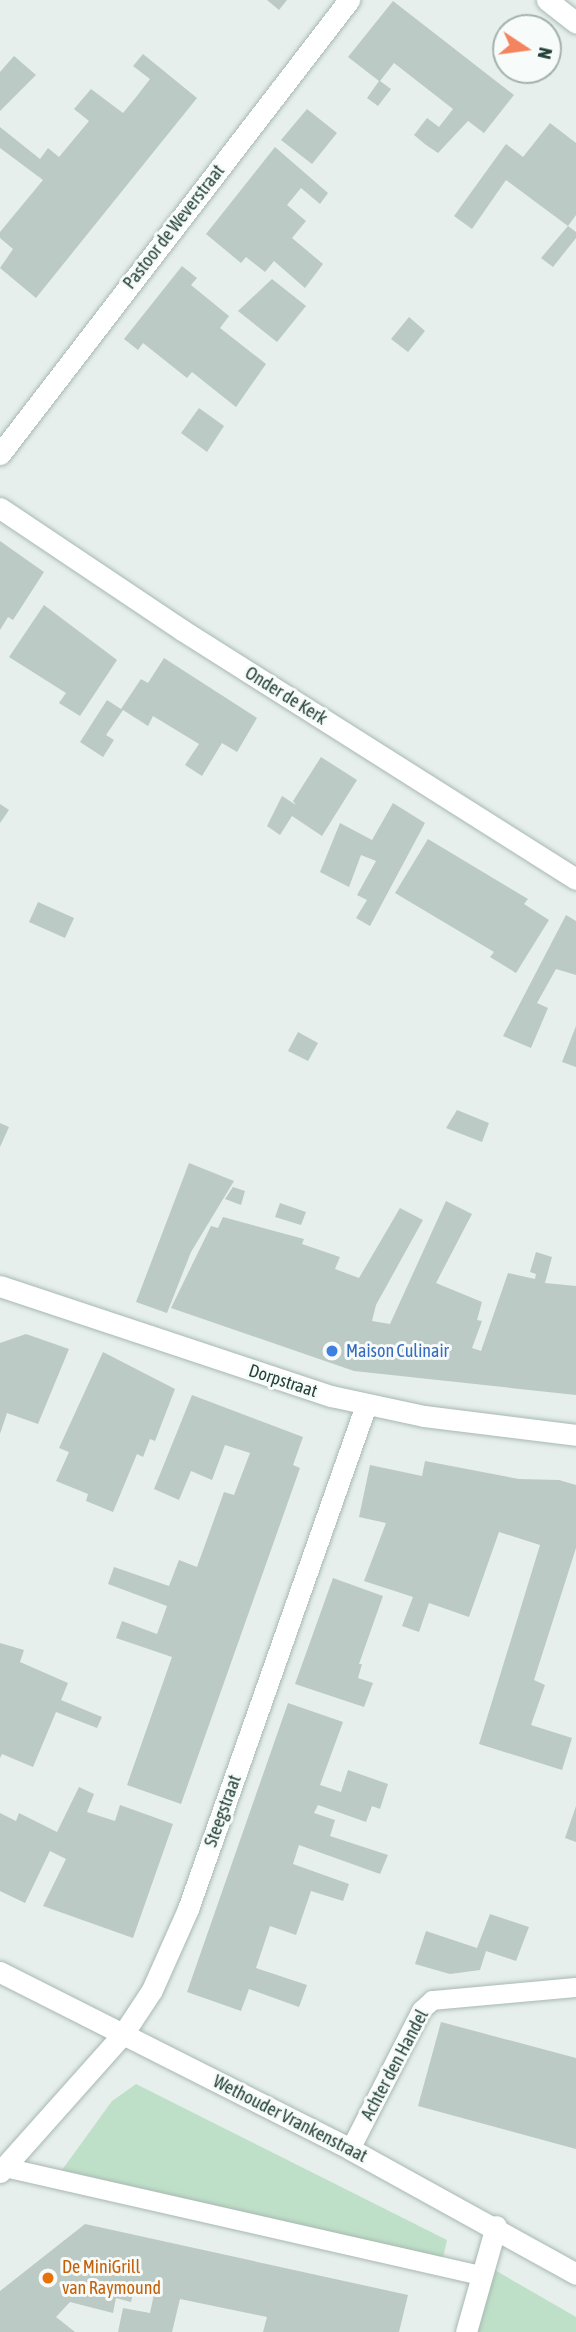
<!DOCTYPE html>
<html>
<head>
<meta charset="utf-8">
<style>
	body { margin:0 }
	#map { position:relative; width:576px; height:2332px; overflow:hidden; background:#e6efeb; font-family:"Asap Condensed",sans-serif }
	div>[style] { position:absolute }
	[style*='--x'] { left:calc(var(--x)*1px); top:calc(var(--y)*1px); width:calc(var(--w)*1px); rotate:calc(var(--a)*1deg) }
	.green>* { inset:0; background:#bfe0c8 }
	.building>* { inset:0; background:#bbcac4 }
	.roads { filter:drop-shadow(0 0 2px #a8b8b2) drop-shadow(0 0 2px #a8b8b2) }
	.service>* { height:19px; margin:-9.5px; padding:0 9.5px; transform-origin:9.5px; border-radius:9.5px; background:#fff }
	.minor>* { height:21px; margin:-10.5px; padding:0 10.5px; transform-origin:10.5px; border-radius:10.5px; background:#fff }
	.dots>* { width:19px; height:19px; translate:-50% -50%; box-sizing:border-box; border:4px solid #f7fbf9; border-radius:50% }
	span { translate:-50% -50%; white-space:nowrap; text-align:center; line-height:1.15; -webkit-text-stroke:6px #f7fbf9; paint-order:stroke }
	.street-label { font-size:18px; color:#24423a }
	.shop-label { font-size:18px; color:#366cbe }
	.left { translate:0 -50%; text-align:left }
	.food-label { font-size:18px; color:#c56008 }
	.north { position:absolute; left:492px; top:14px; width:70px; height:70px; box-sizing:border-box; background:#f7fbf9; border:2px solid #a3b1ad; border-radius:50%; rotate:103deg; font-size:19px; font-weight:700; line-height:28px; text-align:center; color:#24423a }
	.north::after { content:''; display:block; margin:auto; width:24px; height:32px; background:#f4845f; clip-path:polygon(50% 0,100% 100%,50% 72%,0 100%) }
</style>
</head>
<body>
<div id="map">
	<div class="green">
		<div style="clip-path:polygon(136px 2084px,447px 2240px,443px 2258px,62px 2170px,112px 2101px)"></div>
		<div style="clip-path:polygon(493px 2269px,576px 2317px,576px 2332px,477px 2332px)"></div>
	</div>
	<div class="building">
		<div style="clip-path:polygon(267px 0,287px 0,279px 10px)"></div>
		<div style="clip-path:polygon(393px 1px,514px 95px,484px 133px,468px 121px,438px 153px,426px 145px,414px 135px,427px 118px,439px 127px,453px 109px,394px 63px,380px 81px,391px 89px,378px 106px,367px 98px,379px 81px,348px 57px)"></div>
		<div style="clip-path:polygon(143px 54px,197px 98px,36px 298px,0 268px,13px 249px,0 238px,0 232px,43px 180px,0 148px,0 127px,40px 159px,48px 148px,59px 157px,89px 121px,74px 109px,91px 89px,123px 113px,137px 96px,150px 79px,133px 66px)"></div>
		<div style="clip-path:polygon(14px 56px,36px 75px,0 111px,0 72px)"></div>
		<div style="clip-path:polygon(307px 109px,337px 133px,312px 164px,281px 140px)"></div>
		<div style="clip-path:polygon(550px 123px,576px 143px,576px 215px,568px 226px,576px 232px,576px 238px,553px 267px,541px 258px,568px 226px,506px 180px,472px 229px,454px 216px,506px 144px,523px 157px)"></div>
		<div style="clip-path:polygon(275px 147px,328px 193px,320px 204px,301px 188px,287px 205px,306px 221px,292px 238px,323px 264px,305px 288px,274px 261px,265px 272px,246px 257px,241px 263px,206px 234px)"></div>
		<div style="clip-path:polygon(182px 266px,197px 278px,191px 285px,229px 316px,220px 328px,266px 364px,236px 407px,192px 372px,187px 378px,143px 343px,138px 350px,124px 339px)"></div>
		<div style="clip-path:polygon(272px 279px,306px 306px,277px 342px,238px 311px)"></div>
		<div style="clip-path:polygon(409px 317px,425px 331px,408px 352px,391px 339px)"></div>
		<div style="clip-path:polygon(199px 408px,224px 426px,207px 452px,181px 433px)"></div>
		<div style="clip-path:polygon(0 541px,44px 572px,13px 620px,8px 617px,0 630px)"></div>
		<div style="clip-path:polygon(44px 605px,117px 660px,80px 716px,59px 703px,66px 693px,9px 657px)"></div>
		<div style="clip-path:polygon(164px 658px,257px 718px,237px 752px,222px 743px,202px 776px,185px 765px,199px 744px,153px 716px,148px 726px,123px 710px,106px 735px,114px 740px,103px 757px,80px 742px,107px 700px,121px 709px,141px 679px,148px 683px)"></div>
		<div style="clip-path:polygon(321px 757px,357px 780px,322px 836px,292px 816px,280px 835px,267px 826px,282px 796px,296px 805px,293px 801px)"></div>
		<div style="clip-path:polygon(393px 803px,425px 823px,370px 926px,356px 918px,367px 900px,357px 895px,376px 861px,361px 855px,349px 887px,320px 872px,340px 823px,372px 840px)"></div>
		<div style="clip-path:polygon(0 804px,9px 810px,0 823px)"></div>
		<div style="clip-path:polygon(428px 839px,528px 899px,524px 904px,549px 920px,516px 973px,490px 957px,494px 952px,395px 893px)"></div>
		<div style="clip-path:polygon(38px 902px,74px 918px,65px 938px,29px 922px)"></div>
		<div style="clip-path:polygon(566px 915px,576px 921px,576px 975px,556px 969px,537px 1003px,548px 1008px,531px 1048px,503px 1036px)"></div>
		<div style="clip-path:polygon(576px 1026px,576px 1067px,562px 1062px)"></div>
		<div style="clip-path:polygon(298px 1032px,318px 1043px,308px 1061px,288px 1051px)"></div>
		<div style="clip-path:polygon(457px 1110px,489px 1123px,482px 1142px,446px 1128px)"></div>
		<div style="clip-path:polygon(0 1123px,9px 1127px,0 1147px)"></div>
		<div style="clip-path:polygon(189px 1163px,234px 1181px,191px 1252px,167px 1313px,136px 1302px)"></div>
		<div style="clip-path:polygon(233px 1187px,245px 1191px,241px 1205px,225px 1199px)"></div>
		<div style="clip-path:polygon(446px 1201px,472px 1214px,436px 1283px,482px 1302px,477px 1320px,482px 1321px,472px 1348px,481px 1351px,508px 1273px,535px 1279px,536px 1274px,530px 1272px,536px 1252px,552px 1257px,545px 1283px,576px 1286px,576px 1395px,354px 1371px,171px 1308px,211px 1226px,218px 1228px,223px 1217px,304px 1239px,302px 1244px,340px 1257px,335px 1269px,359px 1278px,400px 1208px,423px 1220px,376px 1305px,372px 1321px,390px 1324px)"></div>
		<div style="clip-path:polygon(280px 1203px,306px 1212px,301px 1225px,275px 1217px)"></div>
		<div style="clip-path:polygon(26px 1334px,69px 1349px,38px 1424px,7px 1413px,0 1434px,0 1343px)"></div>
		<div style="clip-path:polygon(103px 1352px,175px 1389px,155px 1441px,150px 1439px,143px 1457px,137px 1454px,113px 1512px,86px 1501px,88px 1494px,56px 1481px,69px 1452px,59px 1448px)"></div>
		<div style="clip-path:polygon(192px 1395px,303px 1437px,293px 1465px,300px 1468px,181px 1804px,127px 1785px,172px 1657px,116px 1638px,122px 1621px,157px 1634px,167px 1606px,108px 1584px,114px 1567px,169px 1586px,179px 1560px,197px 1567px,224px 1492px,234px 1495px,250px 1453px,225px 1445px,212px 1480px,191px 1471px,179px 1500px,154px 1489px)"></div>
		<div style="clip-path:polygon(425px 1461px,519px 1479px,559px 1480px,576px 1485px,576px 1548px,534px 1680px,545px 1685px,531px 1725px,572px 1738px,562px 1770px,479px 1744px,540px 1545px,499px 1532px,469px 1617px,429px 1603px,419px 1632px,402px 1626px,413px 1597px,364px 1581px,386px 1523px,359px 1517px,370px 1465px,422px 1476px)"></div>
		<div style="clip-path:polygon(333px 1578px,383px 1596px,359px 1664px,362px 1664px,358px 1678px,373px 1683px,364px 1707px,295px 1684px)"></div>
		<div style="clip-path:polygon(0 1643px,24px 1650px,20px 1662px,68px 1683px,61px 1700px,102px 1717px,97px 1728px,56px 1712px,33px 1767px,2px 1754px,0 1758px)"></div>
		<div style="clip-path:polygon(288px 1703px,343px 1722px,320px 1785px,341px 1792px,348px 1770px,388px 1784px,380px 1809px,372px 1806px,366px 1822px,318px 1805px,314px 1813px,335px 1820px,330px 1836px,388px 1855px,380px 1874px,299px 1845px,293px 1864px,349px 1884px,343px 1901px,311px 1891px,296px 1935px,270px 1926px,256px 1968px,307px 1985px,299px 2007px,249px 1989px,241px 2011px,187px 1992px)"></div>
		<div style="clip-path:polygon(79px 1787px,94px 1794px,87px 1812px,115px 1821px,120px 1805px,173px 1824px,133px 1938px,43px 1906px,66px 1859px,50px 1851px,25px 1903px,0 1891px,0 1813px,16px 1821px,19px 1813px,57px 1832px)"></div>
		<div style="clip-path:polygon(576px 1806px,576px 1842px,565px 1838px)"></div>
		<div style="clip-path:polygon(490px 1914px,529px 1927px,516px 1961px,486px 1951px,480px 1970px,450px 1974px,415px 1964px,426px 1931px,477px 1948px)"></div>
		<div style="clip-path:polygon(441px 2022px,576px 2058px,576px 2149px,418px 2106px)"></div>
		<div style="clip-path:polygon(85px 2224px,408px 2295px,399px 2332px,263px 2332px,267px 2317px,180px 2299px,172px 2332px,118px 2332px,123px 2308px,150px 2313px,154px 2294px,134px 2289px,131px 2302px,116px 2298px,113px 2313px,70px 2302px,56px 2317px,75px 2332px,0 2332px,0 2291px)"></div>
	</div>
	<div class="roads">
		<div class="service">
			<div style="--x:350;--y:2149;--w:156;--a:-62.9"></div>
			<div style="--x:421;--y:2010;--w:15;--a:-42"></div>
			<div style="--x:432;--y:2000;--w:145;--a:-5.2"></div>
			<div style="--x:5;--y:2167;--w:489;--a:12.8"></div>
		</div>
		<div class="minor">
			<div style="--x:547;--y:0;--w:37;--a:38"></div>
			<div style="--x:0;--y:454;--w:573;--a:-52.45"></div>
			<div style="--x:0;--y:508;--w:219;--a:33.8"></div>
			<div style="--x:182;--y:630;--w:466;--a:32.3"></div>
			<div style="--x:0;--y:1286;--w:349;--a:18.4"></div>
			<div style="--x:331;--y:1396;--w:95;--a:12.1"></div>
			<div style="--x:424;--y:1416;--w:153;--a:7.1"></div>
			<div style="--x:0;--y:1972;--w:392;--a:26.8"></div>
			<div style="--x:350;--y:2149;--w:258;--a:28.9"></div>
			<div style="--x:0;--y:2172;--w:185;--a:-48.3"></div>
			<div style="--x:123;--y:2034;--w:53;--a:-56.6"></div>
			<div style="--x:152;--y:1990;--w:89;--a:-66"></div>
			<div style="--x:188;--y:1909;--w:535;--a:-70.55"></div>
			<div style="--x:466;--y:2332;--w:110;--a:-74.2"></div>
		</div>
	</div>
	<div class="dots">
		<div style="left:332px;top:1351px;background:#3f7fe0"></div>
		<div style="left:48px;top:2278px;background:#e8710a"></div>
	</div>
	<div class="street-label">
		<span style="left:174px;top:227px;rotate:-52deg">Pastoor de Weverstraat</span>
		<span style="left:286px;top:696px;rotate:32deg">Onder de Kerk</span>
		<span style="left:283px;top:1381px;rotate:18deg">Dorpstraat</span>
		<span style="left:223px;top:1811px;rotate:-70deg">Steegstraat</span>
		<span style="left:395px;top:2065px;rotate:-62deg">Achter den Handel</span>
		<span style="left:290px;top:2119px;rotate:27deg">Wethouder Vrankenstraat</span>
	</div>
	<div class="shop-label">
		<span class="left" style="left:346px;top:1351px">Maison Culinair</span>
	</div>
	<div class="food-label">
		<span class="left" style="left:62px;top:2278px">De MiniGrill<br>van Raymound</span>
	</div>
	<div class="north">N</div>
</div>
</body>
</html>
